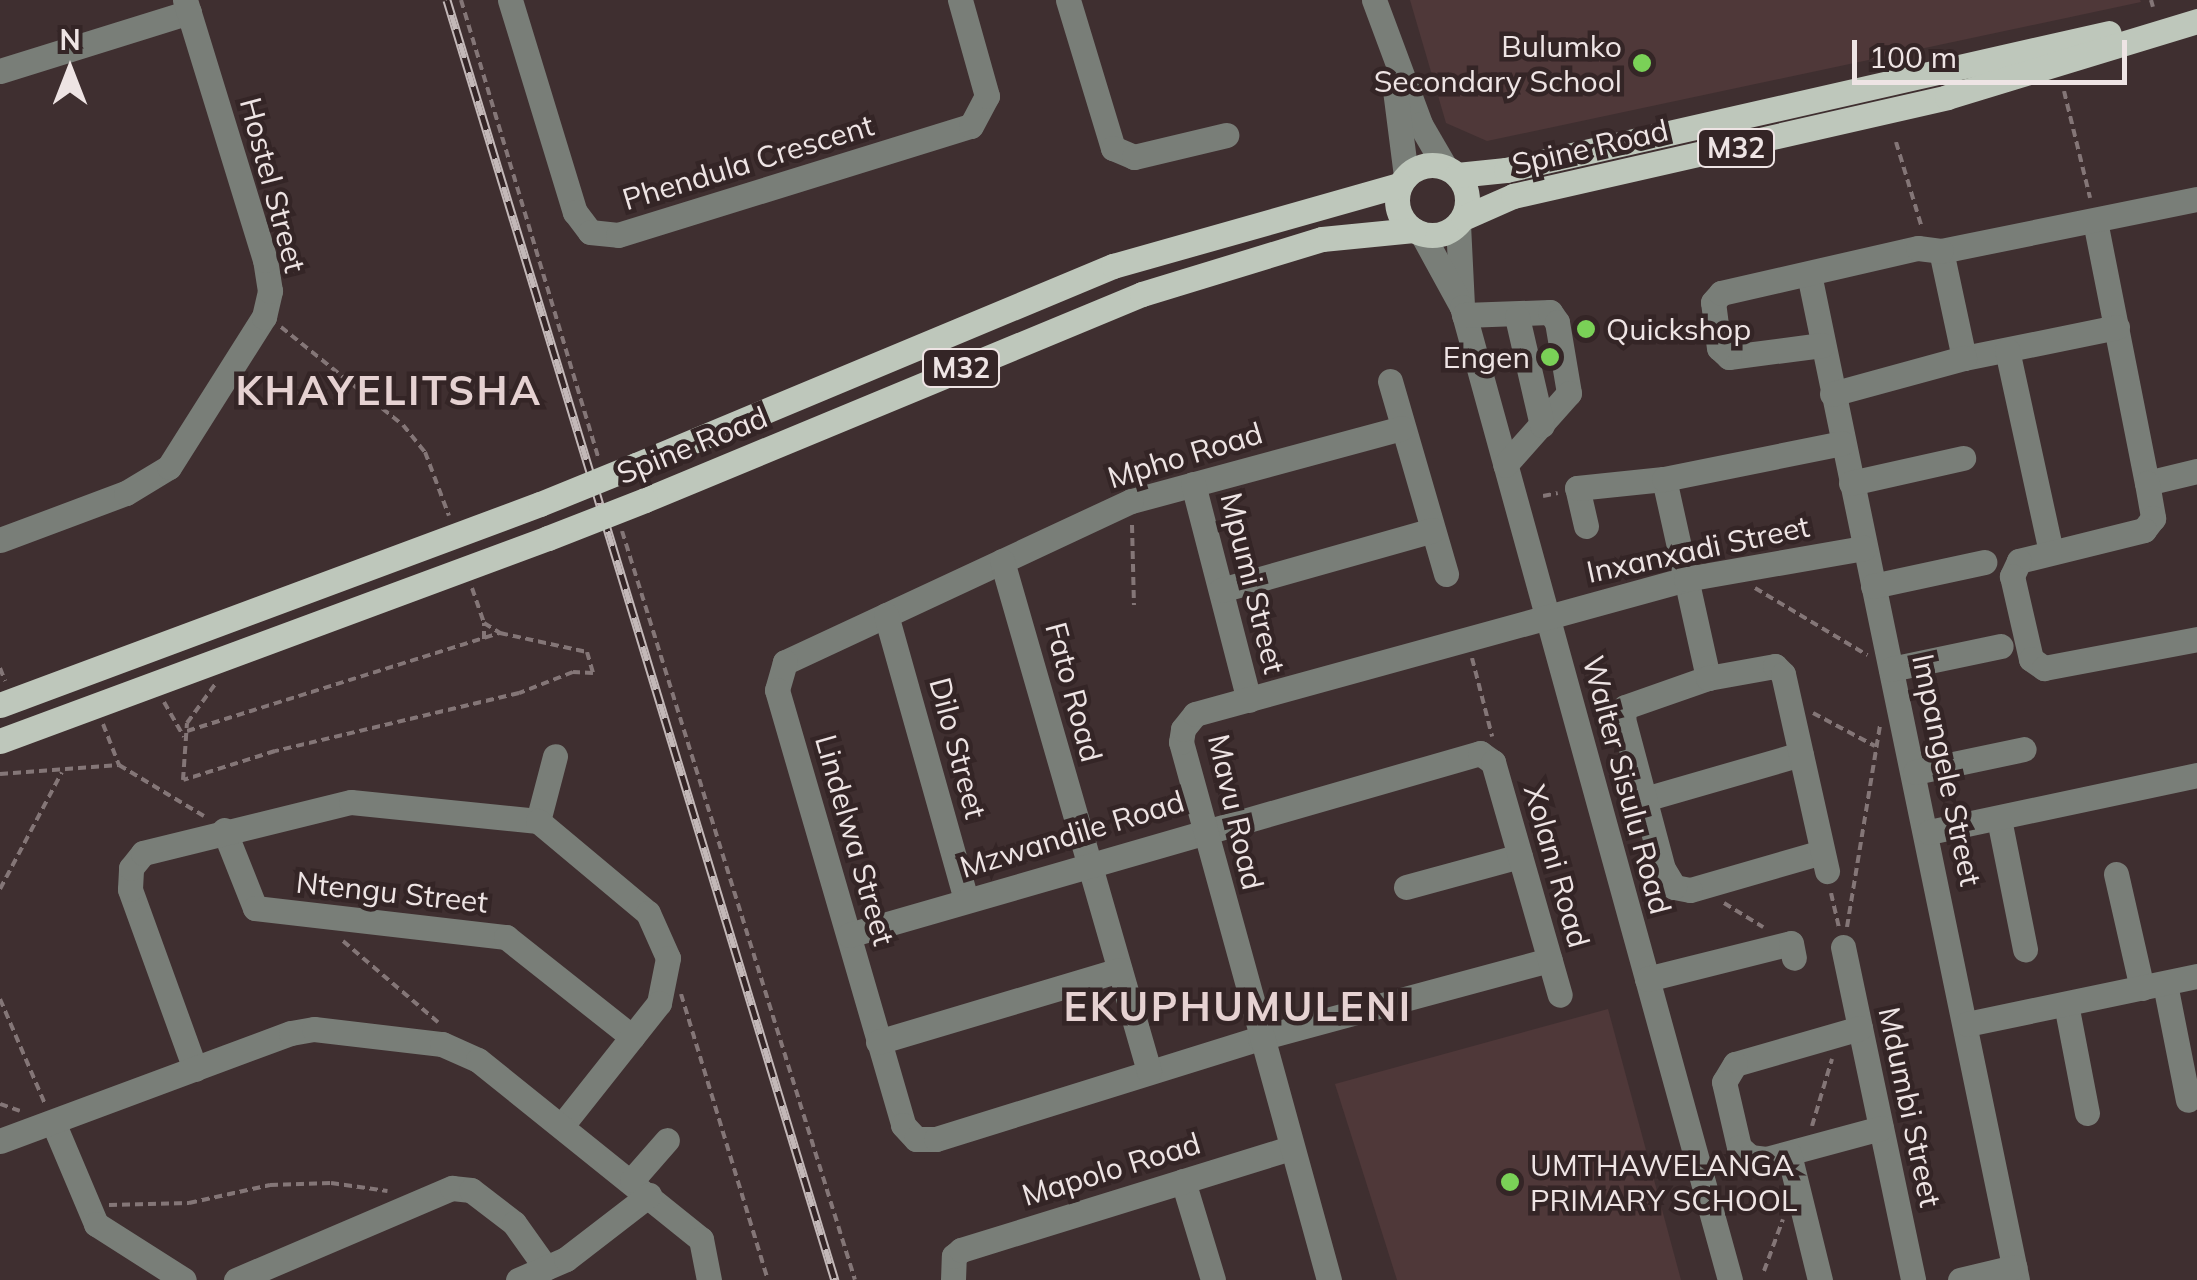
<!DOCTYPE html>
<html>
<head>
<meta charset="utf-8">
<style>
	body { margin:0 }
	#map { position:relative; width:2197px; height:1280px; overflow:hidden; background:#3f2f30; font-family:Mulish,sans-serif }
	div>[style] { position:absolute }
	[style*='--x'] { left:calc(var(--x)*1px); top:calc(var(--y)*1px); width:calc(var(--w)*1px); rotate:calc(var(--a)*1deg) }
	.built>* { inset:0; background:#4f3839 }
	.path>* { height:4px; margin-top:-2px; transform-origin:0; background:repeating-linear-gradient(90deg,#847677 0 8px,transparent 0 13px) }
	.minor>* { height:25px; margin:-12.5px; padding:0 12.5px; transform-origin:12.5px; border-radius:12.5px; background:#797e78 }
	.major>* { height:25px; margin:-12.5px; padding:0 12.5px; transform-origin:12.5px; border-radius:12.5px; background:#bec7bb }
	.major>.ring { margin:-12.5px; padding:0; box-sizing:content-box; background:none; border:25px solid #bec7bb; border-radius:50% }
	.rail>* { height:9px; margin-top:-4.5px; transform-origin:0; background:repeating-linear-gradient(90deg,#342526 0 15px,#c3b8b8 0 30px); box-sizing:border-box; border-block:2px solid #c3b8b8 }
	.major-bridge>* { height:25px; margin:-12.5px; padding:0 12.5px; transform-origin:12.5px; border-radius:12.5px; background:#bec7bb }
	.dots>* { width:28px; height:28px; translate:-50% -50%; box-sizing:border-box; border:5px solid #342526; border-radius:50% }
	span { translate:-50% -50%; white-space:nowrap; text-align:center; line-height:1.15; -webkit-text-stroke:9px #342526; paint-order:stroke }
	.shield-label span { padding:2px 8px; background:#342526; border:2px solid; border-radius:8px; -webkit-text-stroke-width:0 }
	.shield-label { font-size:28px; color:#eee4e4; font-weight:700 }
	.poi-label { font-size:30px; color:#eee4e4 }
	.right { translate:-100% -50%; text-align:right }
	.left { translate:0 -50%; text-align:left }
	.street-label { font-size:30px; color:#eee4e4 }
	.district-label { font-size:40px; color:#e6d2d2; font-weight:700; letter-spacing:2.5px }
	.north { position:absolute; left:20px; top:20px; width:100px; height:100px; -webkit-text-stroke:8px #342526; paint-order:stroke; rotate:0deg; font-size:28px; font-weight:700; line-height:40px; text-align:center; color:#eee4e4 }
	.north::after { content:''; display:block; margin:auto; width:35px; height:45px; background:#eee4e4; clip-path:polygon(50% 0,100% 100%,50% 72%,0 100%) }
	.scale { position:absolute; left:1852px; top:40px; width:275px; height:45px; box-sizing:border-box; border:5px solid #eee4e4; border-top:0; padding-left:12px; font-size:30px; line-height:35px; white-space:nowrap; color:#eee4e4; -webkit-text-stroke:8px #342526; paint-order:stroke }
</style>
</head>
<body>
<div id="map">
	<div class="built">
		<div style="clip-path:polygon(1410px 0,2140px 0,2141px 2px,1487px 141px,1446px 123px)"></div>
		<div style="clip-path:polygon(1608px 1009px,1681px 1280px,1397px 1280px,1335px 1084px)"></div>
	</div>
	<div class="path">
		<div style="--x:461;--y:0;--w:480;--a:73.3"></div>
		<div style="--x:2151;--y:0;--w:7;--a:74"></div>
		<div style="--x:2064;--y:91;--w:110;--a:76.3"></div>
		<div style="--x:1896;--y:142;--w:90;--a:73.2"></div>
		<div style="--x:281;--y:327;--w:156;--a:38.8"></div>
		<div style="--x:403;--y:425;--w:35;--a:51"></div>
		<div style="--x:425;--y:452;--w:68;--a:69.4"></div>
		<div style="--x:1543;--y:496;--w:15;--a:-11"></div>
		<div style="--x:1132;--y:525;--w:80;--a:88.6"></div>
		<div style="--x:622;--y:531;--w:784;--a:72.72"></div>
		<div style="--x:472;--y:588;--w:37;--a:71"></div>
		<div style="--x:1755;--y:588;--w:131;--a:30.9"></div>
		<div style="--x:484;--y:639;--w:16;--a:-90"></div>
		<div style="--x:484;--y:623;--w:19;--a:32"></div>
		<div style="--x:1472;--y:658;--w:81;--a:75.6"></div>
		<div style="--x:0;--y:668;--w:14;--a:69"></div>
		<div style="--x:164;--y:702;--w:40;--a:60.3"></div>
		<div style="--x:1813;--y:713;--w:70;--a:28"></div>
		<div style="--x:103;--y:724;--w:44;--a:68.7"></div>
		<div style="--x:187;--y:731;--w:328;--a:-17.4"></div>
		<div style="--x:500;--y:633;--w:89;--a:12.3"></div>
		<div style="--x:587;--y:652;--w:22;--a:74"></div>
		<div style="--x:593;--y:673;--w:20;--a:-177"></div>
		<div style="--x:573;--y:672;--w:58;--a:158.7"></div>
		<div style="--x:519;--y:693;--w:251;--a:166.6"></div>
		<div style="--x:275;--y:751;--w:96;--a:162.5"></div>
		<div style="--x:183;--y:780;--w:57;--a:-86"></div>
		<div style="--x:187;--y:723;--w:49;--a:-54.1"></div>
		<div style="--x:0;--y:774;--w:119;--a:-4.3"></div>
		<div style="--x:119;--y:765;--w:99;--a:31"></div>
		<div style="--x:0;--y:889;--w:132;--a:-62.1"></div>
		<div style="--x:1831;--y:893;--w:36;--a:77"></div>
		<div style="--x:1724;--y:903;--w:46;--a:31.6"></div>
		<div style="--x:1847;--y:927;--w:205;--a:-80.7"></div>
		<div style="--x:343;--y:941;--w:125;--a:40.5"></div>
		<div style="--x:681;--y:994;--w:299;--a:73.1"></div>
		<div style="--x:0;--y:999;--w:114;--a:66.8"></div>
		<div style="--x:0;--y:1104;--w:21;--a:19"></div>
		<div style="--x:1812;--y:1126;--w:70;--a:-73.4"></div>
		<div style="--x:109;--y:1205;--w:80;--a:-1.4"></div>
		<div style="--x:189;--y:1203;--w:83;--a:-12.5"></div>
		<div style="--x:270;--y:1185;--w:61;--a:-1.9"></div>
		<div style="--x:331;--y:1183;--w:57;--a:8.1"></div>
		<div style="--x:1764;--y:1271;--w:55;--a:-69.9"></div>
	</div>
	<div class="minor">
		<div style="--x:510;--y:0;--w:222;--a:73"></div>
		<div style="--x:575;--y:212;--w:25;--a:53"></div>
		<div style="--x:590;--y:232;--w:28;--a:6"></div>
		<div style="--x:618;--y:235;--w:369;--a:-17.2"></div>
		<div style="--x:971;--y:126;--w:34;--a:-62"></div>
		<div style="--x:987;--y:96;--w:100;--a:-105.7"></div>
		<div style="--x:1068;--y:0;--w:155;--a:73.1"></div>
		<div style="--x:1113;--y:148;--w:23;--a:23"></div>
		<div style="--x:1134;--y:157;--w:95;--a:-13.4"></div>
		<div style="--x:1374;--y:0;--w:132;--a:69.6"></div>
		<div style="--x:1420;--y:124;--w:50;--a:59.8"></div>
		<div style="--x:0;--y:71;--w:198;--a:-17.3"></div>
		<div style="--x:1395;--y:90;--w:87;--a:82.7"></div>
		<div style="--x:2095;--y:221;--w:267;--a:78.8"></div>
		<div style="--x:1458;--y:224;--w:83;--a:87.2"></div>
		<div style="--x:1422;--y:234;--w:83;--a:61.3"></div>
		<div style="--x:1462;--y:307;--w:1009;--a:74.6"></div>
		<div style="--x:1809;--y:274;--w:1027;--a:78.32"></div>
		<div style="--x:1464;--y:315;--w:86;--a:-2"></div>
		<div style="--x:1550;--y:312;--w:12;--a:55"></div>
		<div style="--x:1557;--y:322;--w:72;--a:80.4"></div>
		<div style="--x:1569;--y:393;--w:96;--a:131.6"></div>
		<div style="--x:1517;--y:317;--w:111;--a:77"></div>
		<div style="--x:2117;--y:327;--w:156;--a:168.5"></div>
		<div style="--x:1964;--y:358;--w:109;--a:-102.1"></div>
		<div style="--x:1941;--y:251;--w:261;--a:-11.5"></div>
		<div style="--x:1822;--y:345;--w:94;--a:172.6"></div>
		<div style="--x:1729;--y:357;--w:13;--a:-138"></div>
		<div style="--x:1719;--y:348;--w:46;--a:-97.4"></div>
		<div style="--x:1713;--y:302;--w:12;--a:-48"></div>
		<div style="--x:1721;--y:293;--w:202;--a:-12.9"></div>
		<div style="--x:1918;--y:248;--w:23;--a:7"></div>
		<div style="--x:2007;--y:350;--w:207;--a:77.7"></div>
		<div style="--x:1390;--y:381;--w:201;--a:73.8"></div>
		<div style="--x:1832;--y:394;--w:137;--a:-15.3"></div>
		<div style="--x:1402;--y:428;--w:281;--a:164.9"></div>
		<div style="--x:1131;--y:501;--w:382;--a:155"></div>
		<div style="--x:785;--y:662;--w:29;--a:106"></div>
		<div style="--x:777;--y:690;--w:453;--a:73.8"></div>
		<div style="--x:903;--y:1125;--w:19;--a:47"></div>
		<div style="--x:916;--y:1139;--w:20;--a:0"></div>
		<div style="--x:936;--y:1139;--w:339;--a:-17.3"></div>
		<div style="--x:1260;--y:1038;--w:300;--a:-15.1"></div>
		<div style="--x:2197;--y:471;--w:51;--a:166.5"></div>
		<div style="--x:2147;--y:483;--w:36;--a:80"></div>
		<div style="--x:2153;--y:518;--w:15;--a:127"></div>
		<div style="--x:2144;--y:530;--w:129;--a:166.1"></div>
		<div style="--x:2019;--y:561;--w:17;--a:115"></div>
		<div style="--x:2012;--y:576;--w:85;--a:77.1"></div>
		<div style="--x:2031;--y:659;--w:16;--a:35"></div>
		<div style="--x:2044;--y:668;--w:156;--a:-10.7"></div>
		<div style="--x:1664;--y:479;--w:204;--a:77.5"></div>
		<div style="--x:1851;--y:483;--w:115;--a:-12.6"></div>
		<div style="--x:1193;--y:484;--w:223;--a:75.5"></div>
		<div style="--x:1586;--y:526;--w:39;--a:-103"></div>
		<div style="--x:1577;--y:488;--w:87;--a:-5.9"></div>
		<div style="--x:1664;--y:479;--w:182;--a:-11.4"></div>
		<div style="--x:0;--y:540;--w:134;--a:-20.5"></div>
		<div style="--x:126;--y:493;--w:50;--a:-31.2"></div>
		<div style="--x:169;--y:467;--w:178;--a:-57.7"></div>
		<div style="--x:264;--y:317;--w:27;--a:-77"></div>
		<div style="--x:270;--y:291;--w:31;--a:-99"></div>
		<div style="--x:265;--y:260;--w:272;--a:-107.1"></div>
		<div style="--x:1002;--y:561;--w:531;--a:73.92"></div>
		<div style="--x:1873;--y:586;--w:114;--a:-12.2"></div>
		<div style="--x:1221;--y:590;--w:220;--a:-15.8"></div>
		<div style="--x:886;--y:615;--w:296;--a:74.3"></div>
		<div style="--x:1891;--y:669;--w:112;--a:-11.8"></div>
		<div style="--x:1915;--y:772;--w:111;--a:-11.9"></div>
		<div style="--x:1645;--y:799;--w:162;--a:-16.1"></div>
		<div style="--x:1999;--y:819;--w:133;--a:78.7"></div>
		<div style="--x:538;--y:821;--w:67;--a:-75.3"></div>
		<div style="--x:224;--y:830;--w:84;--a:68.3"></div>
		<div style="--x:255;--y:908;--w:253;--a:6.6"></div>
		<div style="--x:506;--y:937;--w:161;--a:38.4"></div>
		<div style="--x:1929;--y:832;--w:274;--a:-12"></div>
		<div style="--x:1822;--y:852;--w:137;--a:163.9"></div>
		<div style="--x:1690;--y:890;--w:16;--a:-169"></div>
		<div style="--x:1674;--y:887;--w:21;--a:-121"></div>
		<div style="--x:1663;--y:869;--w:155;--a:-104.9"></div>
		<div style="--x:1623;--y:719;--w:12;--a:-81"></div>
		<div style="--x:1625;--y:707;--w:88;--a:-19.3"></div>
		<div style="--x:1708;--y:678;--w:68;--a:-10.2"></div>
		<div style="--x:1775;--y:666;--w:11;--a:45"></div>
		<div style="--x:1783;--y:674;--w:202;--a:77.4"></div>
		<div style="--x:2116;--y:874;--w:117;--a:77.2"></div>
		<div style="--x:1406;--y:887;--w:118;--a:-15.2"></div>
		<div style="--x:849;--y:935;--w:657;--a:-16.09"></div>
		<div style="--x:1480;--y:753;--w:16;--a:35"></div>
		<div style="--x:1493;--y:762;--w:242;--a:74"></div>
		<div style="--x:1843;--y:947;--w:340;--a:78.1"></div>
		<div style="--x:1647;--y:979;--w:148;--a:-14"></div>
		<div style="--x:1791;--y:943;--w:15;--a:79"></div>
		<div style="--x:2165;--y:984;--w:118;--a:78.8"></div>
		<div style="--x:2066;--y:1004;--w:111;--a:79.1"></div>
		<div style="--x:1967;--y:1024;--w:235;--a:-11.8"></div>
		<div style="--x:1860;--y:1028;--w:130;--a:163.9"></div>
		<div style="--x:1735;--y:1064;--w:21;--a:121"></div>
		<div style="--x:1724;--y:1082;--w:67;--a:77"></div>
		<div style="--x:1739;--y:1147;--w:15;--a:42"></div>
		<div style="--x:1750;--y:1157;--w:16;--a:7"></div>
		<div style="--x:1766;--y:1159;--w:119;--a:-15.1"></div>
		<div style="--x:878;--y:1042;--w:252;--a:-16.6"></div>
		<div style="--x:195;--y:1069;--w:191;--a:-109.9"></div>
		<div style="--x:130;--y:889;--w:21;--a:-87"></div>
		<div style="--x:131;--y:868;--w:19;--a:-51"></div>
		<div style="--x:143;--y:853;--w:214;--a:-13.8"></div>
		<div style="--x:351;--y:802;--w:188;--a:5.8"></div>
		<div style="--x:538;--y:821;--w:143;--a:39.9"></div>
		<div style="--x:648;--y:913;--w:49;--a:66"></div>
		<div style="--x:668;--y:958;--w:46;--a:101.3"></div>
		<div style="--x:659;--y:1003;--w:154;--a:128.4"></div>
		<div style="--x:53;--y:1122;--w:111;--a:67.1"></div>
		<div style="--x:96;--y:1224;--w:104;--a:32.5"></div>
		<div style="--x:0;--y:1141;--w:310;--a:-20.4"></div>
		<div style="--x:291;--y:1033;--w:23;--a:-10"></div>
		<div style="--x:314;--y:1029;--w:129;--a:6.7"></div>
		<div style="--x:442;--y:1044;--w:39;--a:24"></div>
		<div style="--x:478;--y:1060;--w:286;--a:38.8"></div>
		<div style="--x:701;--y:1239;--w:42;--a:79"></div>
		<div style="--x:1789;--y:1154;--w:130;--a:76.2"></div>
		<div style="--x:632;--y:1180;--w:53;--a:-48.8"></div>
		<div style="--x:1183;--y:1181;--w:103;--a:73.1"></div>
		<div style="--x:236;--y:1280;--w:235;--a:-23.1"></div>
		<div style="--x:452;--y:1188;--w:19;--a:6"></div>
		<div style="--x:471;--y:1190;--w:54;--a:37.5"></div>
		<div style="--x:514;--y:1223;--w:55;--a:54.6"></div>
		<div style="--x:518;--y:1280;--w:52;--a:-23.6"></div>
		<div style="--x:566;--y:1259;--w:105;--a:-37.6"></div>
		<div style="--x:953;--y:1280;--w:24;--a:-88"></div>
		<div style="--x:954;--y:1256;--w:9;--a:-41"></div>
		<div style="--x:961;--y:1250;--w:344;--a:-17.2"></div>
		<div style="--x:1329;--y:1280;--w:558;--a:-105.38"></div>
		<div style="--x:1181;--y:742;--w:13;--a:-81"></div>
		<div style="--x:1183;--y:729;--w:19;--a:-51"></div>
		<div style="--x:1195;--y:714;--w:509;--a:-15.37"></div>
		<div style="--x:1686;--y:579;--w:181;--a:-9.9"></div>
		<div style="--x:1960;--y:1280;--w:56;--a:-13.5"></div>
	</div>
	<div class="major">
		<div class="ring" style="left:1397px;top:165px;width:45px;height:45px"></div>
		<div style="--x:1457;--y:175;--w:49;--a:-5.8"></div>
		<div style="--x:1506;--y:170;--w:618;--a:-12.8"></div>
		<div style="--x:1463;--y:218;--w:55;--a:-23.7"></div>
		<div style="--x:1513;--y:196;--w:445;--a:-12.8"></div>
		<div style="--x:1947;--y:97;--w:261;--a:-16.9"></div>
		<div style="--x:636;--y:465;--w:517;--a:-22.65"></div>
		<div style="--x:1113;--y:266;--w:298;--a:-15.8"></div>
		<div style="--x:645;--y:500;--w:538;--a:-22.51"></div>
		<div style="--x:1142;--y:294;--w:188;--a:-17"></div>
		<div style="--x:1322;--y:239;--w:92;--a:-5.6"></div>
		<div style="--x:0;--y:705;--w:576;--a:-20.42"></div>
		<div style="--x:0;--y:741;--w:584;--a:-20.33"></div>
	</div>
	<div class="rail">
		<div style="--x:447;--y:0;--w:1338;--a:73.14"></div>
	</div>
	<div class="major-bridge">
		<div style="--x:540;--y:504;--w:104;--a:-22.1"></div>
		<div style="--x:548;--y:538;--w:104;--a:-21.4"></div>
	</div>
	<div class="dots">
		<div style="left:1642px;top:63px;background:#7ad157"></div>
		<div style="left:1586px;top:329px;background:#7ad157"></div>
		<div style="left:1550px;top:357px;background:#7ad157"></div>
		<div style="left:1510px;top:1182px;background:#7ad157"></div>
	</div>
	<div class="shield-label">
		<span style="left:1736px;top:148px">M32</span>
		<span style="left:961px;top:368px">M32</span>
	</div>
	<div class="poi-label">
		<span class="right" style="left:1622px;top:63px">Bulumko<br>Secondary School</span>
		<span class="left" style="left:1606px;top:329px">Quickshop</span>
		<span class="right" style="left:1530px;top:357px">Engen</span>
		<span class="left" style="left:1530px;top:1182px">UMTHAWELANGA<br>PRIMARY SCHOOL</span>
	</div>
	<div class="street-label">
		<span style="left:1590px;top:147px;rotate:-13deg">Spine Road</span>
		<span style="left:748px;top:162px;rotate:-17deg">Phendula Crescent</span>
		<span style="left:273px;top:185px;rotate:75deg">Hostel Street</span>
		<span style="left:692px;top:445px;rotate:-22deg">Spine Road</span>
		<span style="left:1185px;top:455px;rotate:-17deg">Mpho Road</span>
		<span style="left:1698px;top:549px;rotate:-12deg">Inxanxadi Street</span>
		<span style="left:1253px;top:583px;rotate:76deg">Mpumi Street</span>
		<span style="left:1074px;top:692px;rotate:75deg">Fato Road</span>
		<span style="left:958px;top:748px;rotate:75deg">Dilo Street</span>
		<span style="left:1947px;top:770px;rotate:78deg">Impangele Street</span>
		<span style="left:1627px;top:785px;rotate:75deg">Walter Sisulu Road</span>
		<span style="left:1236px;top:812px;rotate:77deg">Mavu Road</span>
		<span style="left:1072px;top:834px;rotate:-17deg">Mzwandile Road</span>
		<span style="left:855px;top:840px;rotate:74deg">Lindelwa Street</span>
		<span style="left:1557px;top:866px;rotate:74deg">Xolani Road</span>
		<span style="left:392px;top:892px;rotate:6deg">Ntengu Street</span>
		<span style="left:1910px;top:1107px;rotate:78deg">Mdumbi Street</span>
		<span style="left:1111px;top:1169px;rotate:-17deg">Mapolo Road</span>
	</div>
	<div class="district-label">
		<span style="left:389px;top:390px">KHAYELITSHA</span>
		<span style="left:1238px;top:1006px">EKUPHUMULENI</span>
	</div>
	<div class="north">N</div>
	<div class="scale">100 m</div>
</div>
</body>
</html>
